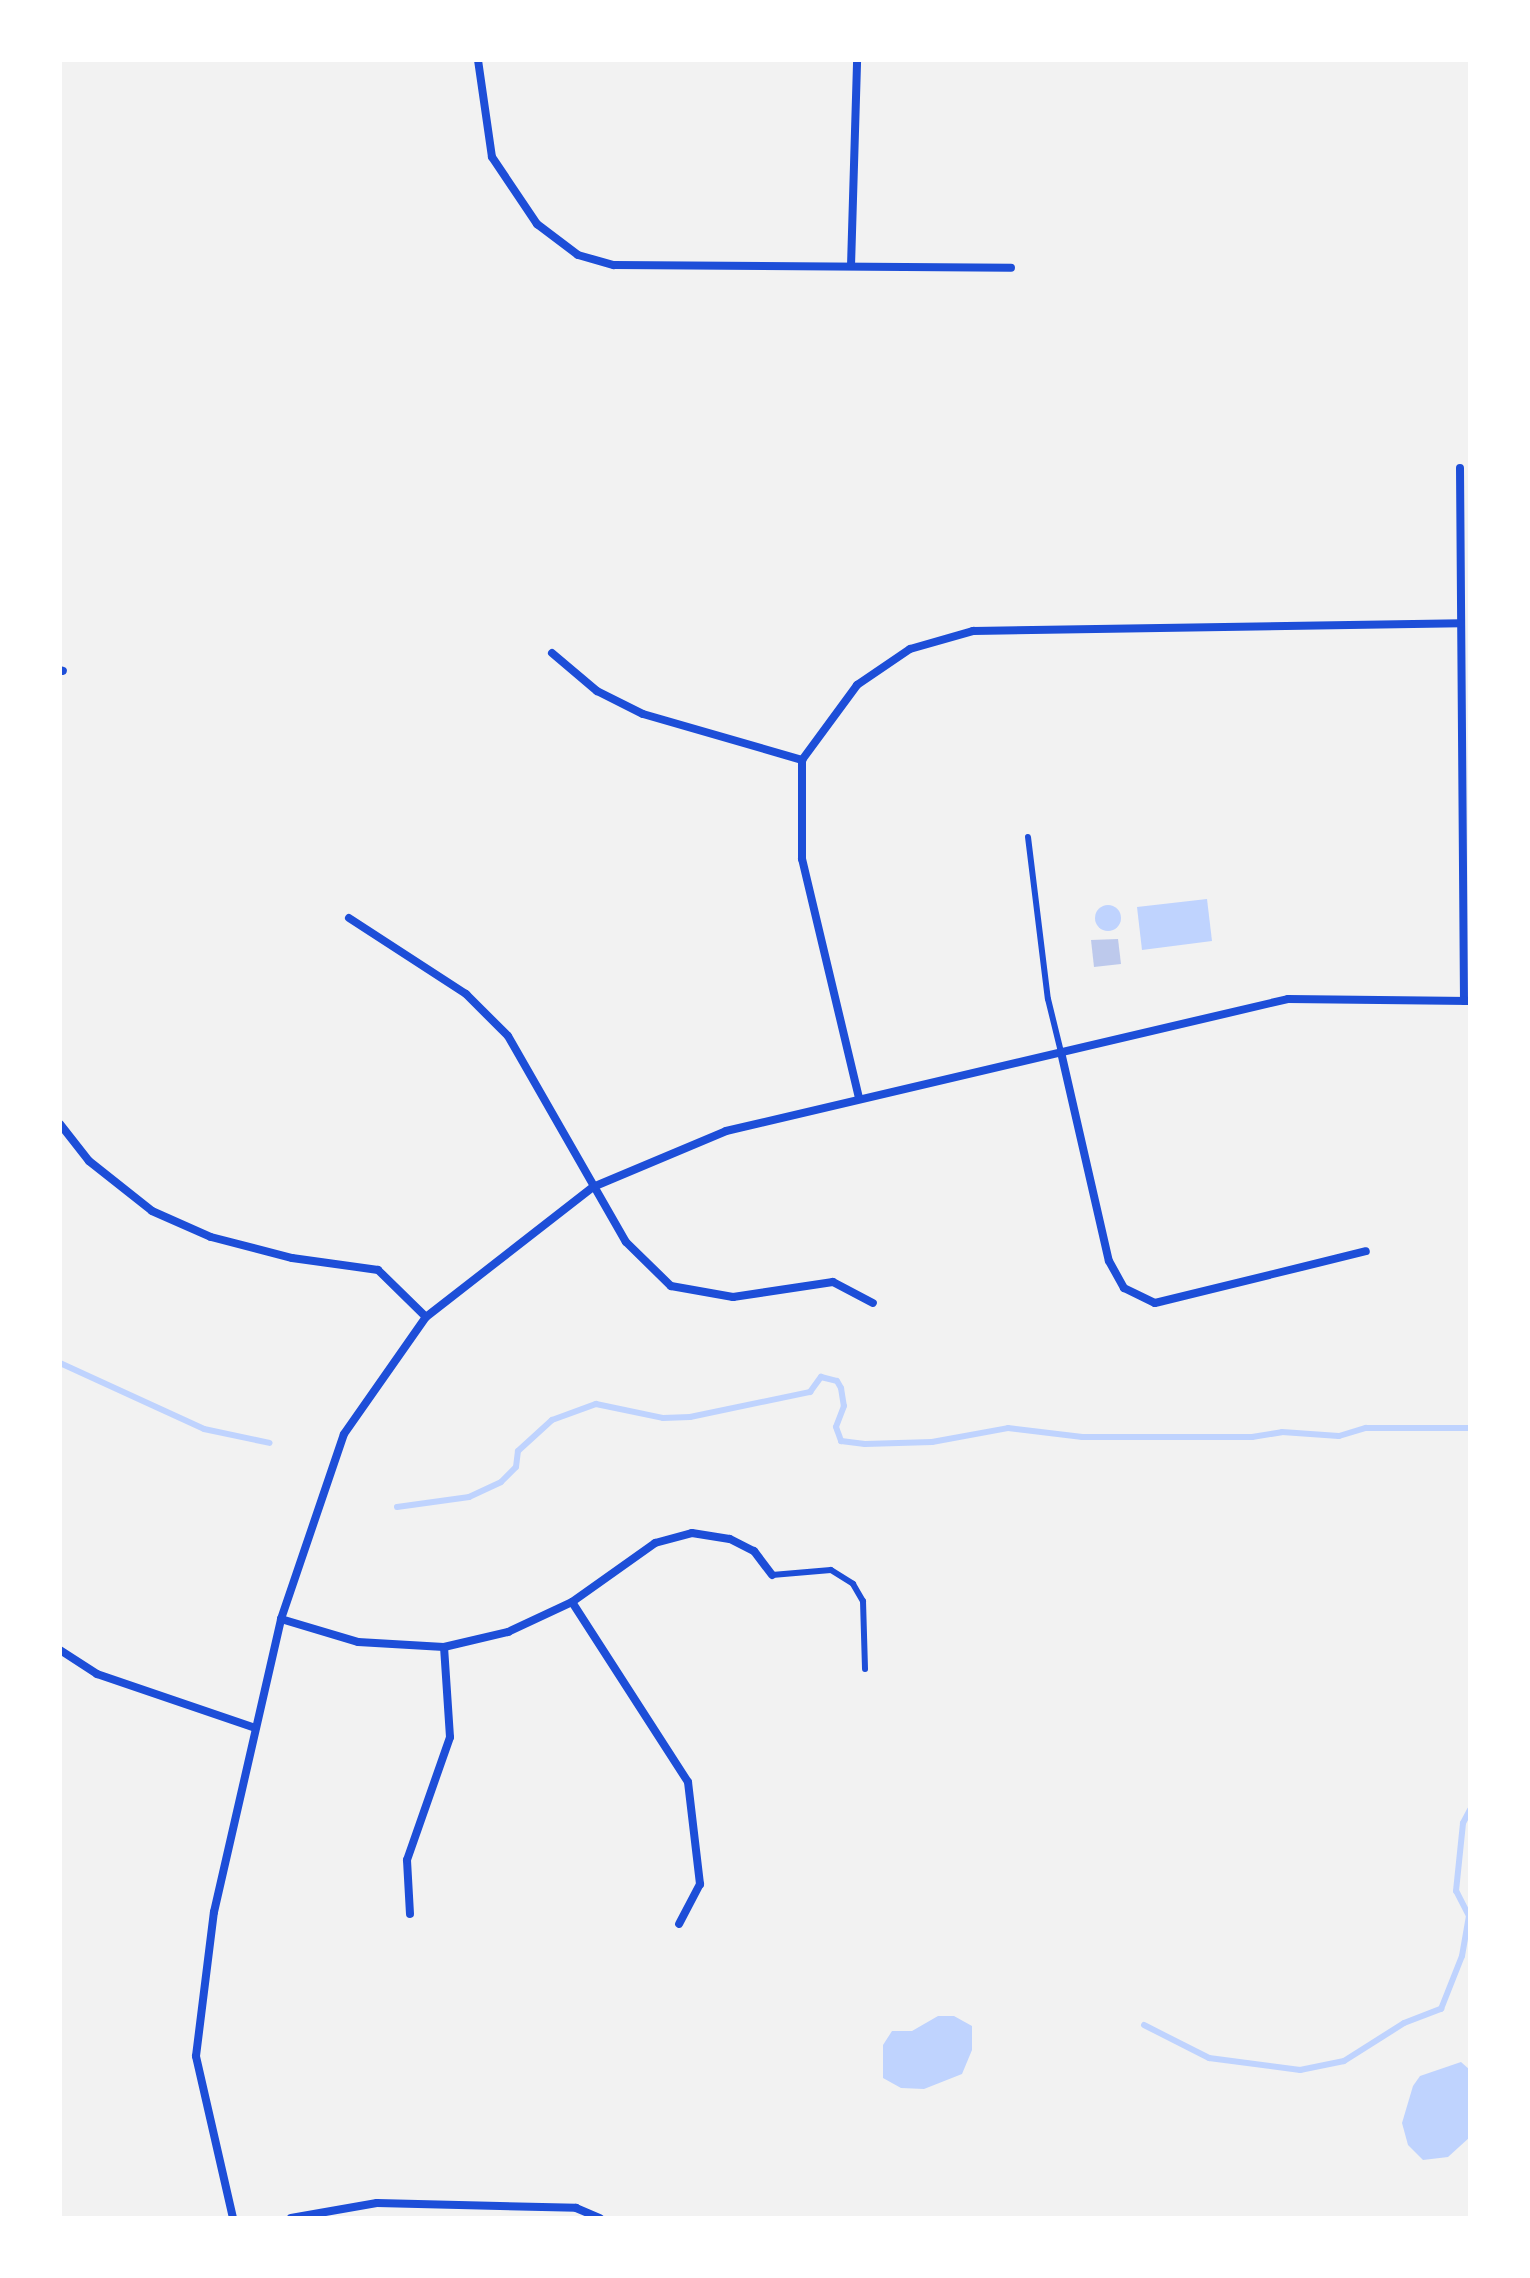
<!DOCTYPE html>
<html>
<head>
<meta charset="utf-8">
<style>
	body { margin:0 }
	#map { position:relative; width:1530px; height:2278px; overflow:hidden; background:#f2f2f2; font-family:Arial,sans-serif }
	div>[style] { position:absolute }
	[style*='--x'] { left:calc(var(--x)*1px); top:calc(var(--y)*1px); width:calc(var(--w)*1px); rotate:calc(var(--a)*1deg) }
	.water>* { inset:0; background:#bfd3fe }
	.round { border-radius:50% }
	.stream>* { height:6px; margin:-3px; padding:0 3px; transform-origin:3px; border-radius:3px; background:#bfd3fe }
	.building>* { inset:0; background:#bdc9ec }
	.service>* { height:6px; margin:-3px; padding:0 3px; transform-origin:3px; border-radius:3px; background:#1d4ed8 }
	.minor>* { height:8px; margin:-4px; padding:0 4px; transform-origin:4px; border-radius:4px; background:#1d4ed8 }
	span { translate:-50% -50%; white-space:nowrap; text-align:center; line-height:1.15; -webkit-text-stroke:6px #fff; paint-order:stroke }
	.frame { position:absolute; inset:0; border:62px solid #fff; pointer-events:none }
</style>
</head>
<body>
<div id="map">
	<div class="water">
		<div style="clip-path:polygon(1207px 899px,1212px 941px,1142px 950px,1137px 907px)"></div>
		<div class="round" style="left:1095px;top:905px;width:26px;height:26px"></div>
		<div style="clip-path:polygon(938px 2016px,954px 2016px,972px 2026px,972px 2050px,962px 2074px,924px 2089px,901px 2088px,883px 2078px,883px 2045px,892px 2031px,912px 2031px)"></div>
		<div style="clip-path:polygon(1461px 2062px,1470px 2070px,1470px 2137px,1448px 2157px,1423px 2160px,1408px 2145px,1402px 2123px,1413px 2086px,1420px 2076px)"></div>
	</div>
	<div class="stream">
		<div style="--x:60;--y:1363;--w:158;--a:24.6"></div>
		<div style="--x:204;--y:1429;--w:67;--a:12"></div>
		<div style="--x:397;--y:1507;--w:73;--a:-7.9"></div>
		<div style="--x:469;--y:1497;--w:35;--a:-25"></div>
		<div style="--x:501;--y:1482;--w:21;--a:-45"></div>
		<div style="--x:516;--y:1467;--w:16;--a:-83"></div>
		<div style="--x:518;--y:1451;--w:46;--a:-42.4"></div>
		<div style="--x:552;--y:1420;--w:47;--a:-20"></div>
		<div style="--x:596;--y:1404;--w:68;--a:11.8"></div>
		<div style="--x:663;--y:1418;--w:27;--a:-2"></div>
		<div style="--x:690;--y:1417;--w:123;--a:-11.8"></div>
		<div style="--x:810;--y:1392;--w:19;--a:-54"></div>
		<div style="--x:821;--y:1377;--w:16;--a:14"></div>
		<div style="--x:837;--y:1381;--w:8;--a:60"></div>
		<div style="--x:841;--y:1388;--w:18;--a:81"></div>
		<div style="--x:844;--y:1406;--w:22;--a:111"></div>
		<div style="--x:836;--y:1427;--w:15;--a:70"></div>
		<div style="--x:841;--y:1441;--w:24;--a:7"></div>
		<div style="--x:865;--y:1444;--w:67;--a:-1.7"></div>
		<div style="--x:932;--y:1442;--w:77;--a:-10.4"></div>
		<div style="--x:1008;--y:1428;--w:75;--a:6.9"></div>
		<div style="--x:1082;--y:1437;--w:170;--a:0"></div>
		<div style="--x:1252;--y:1437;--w:30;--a:-9"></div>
		<div style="--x:1282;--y:1432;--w:57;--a:4"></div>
		<div style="--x:1339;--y:1436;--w:28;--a:-17"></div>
		<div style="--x:1366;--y:1428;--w:104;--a:0"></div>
		<div style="--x:1144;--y:2025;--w:73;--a:26.9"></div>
		<div style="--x:1209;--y:2058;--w:92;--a:7.5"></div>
		<div style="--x:1300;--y:2070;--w:45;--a:-11.6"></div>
		<div style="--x:1344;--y:2061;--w:71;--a:-32.3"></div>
		<div style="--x:1404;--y:2023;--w:40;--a:-21"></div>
		<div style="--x:1441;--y:2009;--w:57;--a:-68.4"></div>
		<div style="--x:1462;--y:1956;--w:41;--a:-80.1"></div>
		<div style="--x:1469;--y:1916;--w:28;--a:-117"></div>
		<div style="--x:1456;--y:1891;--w:68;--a:-84.1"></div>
		<div style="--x:1463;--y:1823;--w:15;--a:-62"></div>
	</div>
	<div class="building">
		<div style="clip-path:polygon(1118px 939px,1121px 964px,1094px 967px,1091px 940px)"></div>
	</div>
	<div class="service">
		<div style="--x:1028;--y:837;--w:163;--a:83"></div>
		<div style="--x:1048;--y:999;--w:55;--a:76.2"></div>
		<div style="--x:772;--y:1575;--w:59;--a:-4.8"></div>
		<div style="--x:831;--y:1570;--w:26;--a:32"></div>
		<div style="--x:853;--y:1584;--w:20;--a:60"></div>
		<div style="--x:863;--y:1601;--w:68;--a:88.3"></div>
	</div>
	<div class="minor">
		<div style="--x:478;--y:60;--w:98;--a:81.8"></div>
		<div style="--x:492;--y:157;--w:81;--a:56.1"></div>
		<div style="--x:537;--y:224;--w:51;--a:37.1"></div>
		<div style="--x:578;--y:255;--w:37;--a:16"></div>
		<div style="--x:614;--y:265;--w:397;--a:0.4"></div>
		<div style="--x:851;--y:266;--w:206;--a:-88.3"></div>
		<div style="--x:1460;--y:468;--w:533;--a:89.57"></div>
		<div style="--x:552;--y:653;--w:59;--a:40.2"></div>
		<div style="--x:597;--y:691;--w:51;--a:26.6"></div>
		<div style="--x:643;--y:714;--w:166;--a:16.1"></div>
		<div style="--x:60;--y:670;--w:3;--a:18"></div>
		<div style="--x:349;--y:918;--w:140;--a:33"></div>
		<div style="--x:466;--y:994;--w:59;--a:45"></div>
		<div style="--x:508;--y:1036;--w:237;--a:60.2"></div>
		<div style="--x:626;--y:1242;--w:63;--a:44.4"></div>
		<div style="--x:671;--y:1286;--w:63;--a:10.1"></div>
		<div style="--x:733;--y:1297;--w:101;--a:-8.5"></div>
		<div style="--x:833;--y:1282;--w:45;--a:27.7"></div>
		<div style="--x:1061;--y:1052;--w:214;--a:77.1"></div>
		<div style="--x:1109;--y:1261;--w:31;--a:61"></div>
		<div style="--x:1124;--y:1288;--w:34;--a:26"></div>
		<div style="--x:1155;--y:1303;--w:217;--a:-13.8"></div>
		<div style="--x:859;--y:1098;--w:246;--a:-103.4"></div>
		<div style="--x:802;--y:859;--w:99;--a:-90"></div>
		<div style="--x:802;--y:760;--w:93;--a:-53.7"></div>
		<div style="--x:857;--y:685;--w:64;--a:-34.2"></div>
		<div style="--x:910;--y:649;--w:66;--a:-15.9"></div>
		<div style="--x:973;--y:631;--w:488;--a:-0.9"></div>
		<div style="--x:60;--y:1124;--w:47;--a:51.9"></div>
		<div style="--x:89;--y:1161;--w:80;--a:38.4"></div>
		<div style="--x:152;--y:1211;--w:64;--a:23.8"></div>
		<div style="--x:211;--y:1237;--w:84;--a:14.5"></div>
		<div style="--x:292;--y:1258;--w:87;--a:7.9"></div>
		<div style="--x:378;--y:1270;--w:67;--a:44.4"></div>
		<div style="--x:572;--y:1602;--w:214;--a:57.2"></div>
		<div style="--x:688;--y:1782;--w:103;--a:83.3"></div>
		<div style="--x:700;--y:1884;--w:45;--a:117.7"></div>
		<div style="--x:281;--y:1619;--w:80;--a:16.6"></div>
		<div style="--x:358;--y:1642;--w:86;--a:3.3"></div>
		<div style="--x:444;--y:1647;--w:66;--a:-13.2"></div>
		<div style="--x:508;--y:1632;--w:71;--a:-25.1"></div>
		<div style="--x:572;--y:1602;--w:102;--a:-35.4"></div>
		<div style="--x:655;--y:1543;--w:38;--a:-15"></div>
		<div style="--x:692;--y:1533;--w:38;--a:9"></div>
		<div style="--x:730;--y:1539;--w:27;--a:27"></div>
		<div style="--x:754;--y:1551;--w:30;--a:53"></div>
		<div style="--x:60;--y:1650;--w:44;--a:33"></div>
		<div style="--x:97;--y:1674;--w:165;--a:18.8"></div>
		<div style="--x:410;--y:1914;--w:54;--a:-93.2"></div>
		<div style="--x:407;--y:1860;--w:130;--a:-70.7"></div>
		<div style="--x:450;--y:1737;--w:90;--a:-93.8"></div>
		<div style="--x:233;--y:2218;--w:166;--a:-102.9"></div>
		<div style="--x:196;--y:2056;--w:145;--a:-82.9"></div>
		<div style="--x:214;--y:1912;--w:301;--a:-77.1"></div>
		<div style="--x:281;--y:1619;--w:195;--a:-71.2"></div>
		<div style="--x:344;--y:1434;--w:143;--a:-55"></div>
		<div style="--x:426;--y:1317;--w:212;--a:-37.9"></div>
		<div style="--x:593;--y:1187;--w:144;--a:-22.8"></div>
		<div style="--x:726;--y:1131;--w:577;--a:-13.22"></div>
		<div style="--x:1288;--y:999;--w:182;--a:0.6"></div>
		<div style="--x:291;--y:2218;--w:87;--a:-9.9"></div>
		<div style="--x:377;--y:2203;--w:199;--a:1.4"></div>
		<div style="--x:576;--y:2208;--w:26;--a:23"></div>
	</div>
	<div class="frame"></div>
</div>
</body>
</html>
